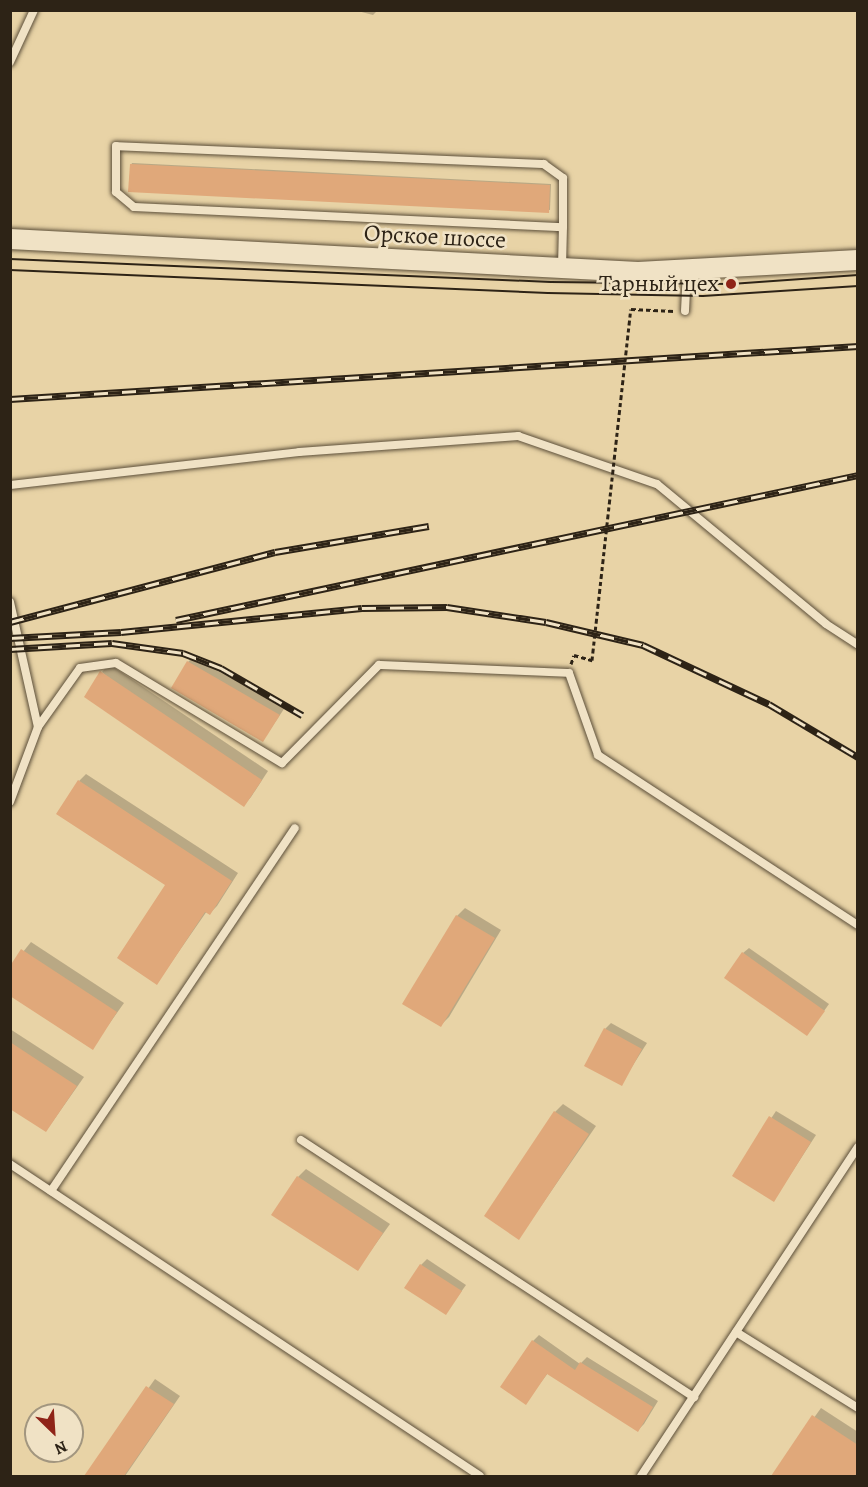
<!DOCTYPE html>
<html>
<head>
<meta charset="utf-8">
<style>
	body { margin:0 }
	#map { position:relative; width:868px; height:1487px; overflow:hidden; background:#e8d3a6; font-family:Alegreya,serif }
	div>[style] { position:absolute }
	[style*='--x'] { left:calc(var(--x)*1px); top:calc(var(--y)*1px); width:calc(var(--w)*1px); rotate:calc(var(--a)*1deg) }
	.shadow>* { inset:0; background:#0003 }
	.building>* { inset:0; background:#e0a87a }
	.path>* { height:3px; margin-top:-1.5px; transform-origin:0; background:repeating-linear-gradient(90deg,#2d2316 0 4.5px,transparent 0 7.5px) }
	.roads { filter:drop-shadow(0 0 2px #5c4f3a) drop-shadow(0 0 2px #5c4f3a) }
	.service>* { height:8px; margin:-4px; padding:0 4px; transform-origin:4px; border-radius:4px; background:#f0e2c5 }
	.tertiary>* { height:20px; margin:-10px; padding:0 10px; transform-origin:10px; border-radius:10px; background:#f0e2c5 }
	.tram>* { height:1.5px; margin:-0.75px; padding:0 0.75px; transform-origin:0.75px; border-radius:0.75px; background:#2d2316 }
	.rail>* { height:7px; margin-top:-3.5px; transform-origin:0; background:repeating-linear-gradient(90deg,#f0e2c5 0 14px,#2d2316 0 28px); box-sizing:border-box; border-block:2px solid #2d2316 }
	.path-bridge>* { height:3px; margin-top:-1.5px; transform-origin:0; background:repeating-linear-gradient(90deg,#2d2316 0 4.5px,transparent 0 7.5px) }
	.dots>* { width:16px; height:16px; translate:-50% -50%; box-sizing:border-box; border:3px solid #f0e2c5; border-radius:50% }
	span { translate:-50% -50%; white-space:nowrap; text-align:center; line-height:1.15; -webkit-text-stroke:5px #f0e2c5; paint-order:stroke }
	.street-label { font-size:24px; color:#2d2316 }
	.poi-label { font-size:24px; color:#2d2316 }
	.right { translate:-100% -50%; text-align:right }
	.frame { position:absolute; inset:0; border:12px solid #2d2316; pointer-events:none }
	.north { position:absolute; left:24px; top:1403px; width:60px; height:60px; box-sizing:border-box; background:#f0e2c5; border:2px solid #a2967f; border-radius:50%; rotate:155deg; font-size:16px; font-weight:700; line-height:24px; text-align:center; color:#2d2316 }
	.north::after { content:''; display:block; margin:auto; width:21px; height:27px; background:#8f2418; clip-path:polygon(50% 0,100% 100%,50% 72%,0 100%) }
</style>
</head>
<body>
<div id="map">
	<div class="shadow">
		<div style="clip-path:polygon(354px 10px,378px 10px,373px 15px)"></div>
		<div style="clip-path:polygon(132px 163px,551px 184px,550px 210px,131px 165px)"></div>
		<div style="clip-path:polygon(194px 656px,284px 709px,263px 740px,188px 662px)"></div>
		<div style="clip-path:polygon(109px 664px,268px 771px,251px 797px,244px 805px,102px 672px)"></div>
		<div style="clip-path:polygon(86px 774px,238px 873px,217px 906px,210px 913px,207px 911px,157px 983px,167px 885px,79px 781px)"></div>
		<div style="clip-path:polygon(465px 908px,501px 930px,449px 1017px,441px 1025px,457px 916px)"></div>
		<div style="clip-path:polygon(31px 942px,124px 1003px,92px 1048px,10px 968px)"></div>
		<div style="clip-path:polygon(749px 948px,829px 1004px,807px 1035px,743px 953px)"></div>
		<div style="clip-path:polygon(611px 1023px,647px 1043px,621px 1084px,605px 1029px)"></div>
		<div style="clip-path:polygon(10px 1029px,84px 1077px,46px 1131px,10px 1107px)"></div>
		<div style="clip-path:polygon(563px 1104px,596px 1126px,519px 1238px,555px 1112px)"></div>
		<div style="clip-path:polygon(776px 1111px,816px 1135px,774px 1200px,734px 1175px)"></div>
		<div style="clip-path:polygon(306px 1169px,390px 1224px,357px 1270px,298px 1177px)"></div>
		<div style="clip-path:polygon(427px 1259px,466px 1285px,446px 1313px,421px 1265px)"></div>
		<div style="clip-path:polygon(539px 1335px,580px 1364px,587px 1357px,658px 1401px,644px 1424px,638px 1430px,548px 1373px,525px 1403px,533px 1341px)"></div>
		<div style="clip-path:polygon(155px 1379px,180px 1396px,125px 1476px,86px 1476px)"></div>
		<div style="clip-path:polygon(821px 1408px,858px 1432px,856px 1476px,772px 1476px)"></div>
	</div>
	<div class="building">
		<div style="clip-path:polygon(130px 164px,550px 185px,549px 213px,128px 192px)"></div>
		<div style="clip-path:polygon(187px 661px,280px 715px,263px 742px,171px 688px)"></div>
		<div style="clip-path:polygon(100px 671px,262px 780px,244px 807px,84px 697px)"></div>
		<div style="clip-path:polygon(78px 780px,232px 881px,210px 915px,205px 912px,157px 985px,117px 958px,165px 885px,56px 814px)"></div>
		<div style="clip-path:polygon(456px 915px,495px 938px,441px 1027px,402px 1004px)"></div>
		<div style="clip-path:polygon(21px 949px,117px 1012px,93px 1050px,10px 996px,10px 966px)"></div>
		<div style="clip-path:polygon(742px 952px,825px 1011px,807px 1036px,724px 978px)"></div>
		<div style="clip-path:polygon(604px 1028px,642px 1049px,622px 1086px,584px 1066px)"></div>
		<div style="clip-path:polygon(10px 1042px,77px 1086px,46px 1132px,10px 1109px)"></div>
		<div style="clip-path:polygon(554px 1111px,589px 1134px,519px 1240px,484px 1216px)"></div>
		<div style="clip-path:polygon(769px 1116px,811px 1142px,774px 1202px,732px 1176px)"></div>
		<div style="clip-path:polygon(297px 1176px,383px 1233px,358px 1271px,271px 1215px)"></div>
		<div style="clip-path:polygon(420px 1264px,462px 1291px,446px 1315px,404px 1288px)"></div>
		<div style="clip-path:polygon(532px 1340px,575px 1370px,580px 1362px,653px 1407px,638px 1432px,547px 1374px,526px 1405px,500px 1387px)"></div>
		<div style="clip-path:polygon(146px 1386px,174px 1404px,124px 1476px,84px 1476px)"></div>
		<div style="clip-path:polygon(812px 1415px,858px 1445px,858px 1472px,854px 1476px,771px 1476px)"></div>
	</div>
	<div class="path">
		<div style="--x:631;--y:309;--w:43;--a:2.7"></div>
		<div style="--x:571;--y:664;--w:9;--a:-72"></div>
		<div style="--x:574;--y:655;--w:19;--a:16"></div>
	</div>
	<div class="roads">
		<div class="service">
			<div style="--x:10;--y:62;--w:57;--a:-65.2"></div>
			<div style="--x:562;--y:267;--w:40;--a:-88.6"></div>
			<div style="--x:563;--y:227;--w:49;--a:-90"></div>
			<div style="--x:563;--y:178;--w:24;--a:-144"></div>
			<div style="--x:544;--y:164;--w:428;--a:-177.6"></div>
			<div style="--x:116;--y:146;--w:46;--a:90"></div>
			<div style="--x:116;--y:192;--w:23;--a:40"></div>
			<div style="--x:134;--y:207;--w:429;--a:2.7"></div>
			<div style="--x:685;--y:311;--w:41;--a:-87.2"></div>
			<div style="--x:10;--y:485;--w:291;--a:-6.5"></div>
			<div style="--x:299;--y:452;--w:220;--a:-4.2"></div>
			<div style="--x:518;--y:436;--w:147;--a:19.1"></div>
			<div style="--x:657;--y:484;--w:219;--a:39.6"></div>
			<div style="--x:826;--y:624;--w:38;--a:33"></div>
			<div style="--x:10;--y:602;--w:128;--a:77.4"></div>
			<div style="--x:38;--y:727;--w:80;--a:110.5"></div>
			<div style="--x:38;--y:727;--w:72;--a:-54.6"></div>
			<div style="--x:80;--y:668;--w:36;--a:-8"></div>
			<div style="--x:116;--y:663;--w:194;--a:31.1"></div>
			<div style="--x:282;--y:763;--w:138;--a:-45.3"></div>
			<div style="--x:379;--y:665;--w:190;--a:2.4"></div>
			<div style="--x:569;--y:673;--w:87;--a:70.5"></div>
			<div style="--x:598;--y:755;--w:311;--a:33.2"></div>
			<div style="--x:301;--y:1140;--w:470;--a:33.2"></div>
			<div style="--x:10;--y:1164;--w:564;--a:33.58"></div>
			<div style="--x:51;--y:1191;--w:437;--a:-56.1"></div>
			<div style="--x:736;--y:1332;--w:144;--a:31.9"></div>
			<div style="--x:641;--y:1476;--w:394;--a:-56.6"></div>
		</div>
		<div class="tertiary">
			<div style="--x:10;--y:239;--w:629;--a:3.01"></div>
			<div style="--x:638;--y:272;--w:220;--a:-3.1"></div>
		</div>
	</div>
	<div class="tram">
		<div style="--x:10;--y:259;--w:541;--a:2.43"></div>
		<div style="--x:551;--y:282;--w:180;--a:0.6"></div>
		<div style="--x:731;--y:284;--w:127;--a:-4.1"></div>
		<div style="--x:10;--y:270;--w:538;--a:2.45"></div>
		<div style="--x:548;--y:293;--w:155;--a:1.1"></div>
		<div style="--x:703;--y:296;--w:155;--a:-3.7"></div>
	</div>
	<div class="rail">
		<div style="--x:10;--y:399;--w:850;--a:-3.58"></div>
		<div style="--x:176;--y:620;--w:697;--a:-12"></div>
		<div style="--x:10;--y:622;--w:274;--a:-14.8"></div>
		<div style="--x:275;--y:552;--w:156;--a:-9.6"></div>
		<div style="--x:10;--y:638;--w:111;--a:-3.1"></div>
		<div style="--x:121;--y:632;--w:242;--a:-5.7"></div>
		<div style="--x:362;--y:608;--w:85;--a:-0.7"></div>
		<div style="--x:447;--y:607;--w:100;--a:8.6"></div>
		<div style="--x:546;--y:622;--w:100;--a:13.3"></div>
		<div style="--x:643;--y:645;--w:139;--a:25.1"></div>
		<div style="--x:769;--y:704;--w:104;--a:30.8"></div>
		<div style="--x:10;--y:649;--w:102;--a:-3.4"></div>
		<div style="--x:112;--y:643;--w:72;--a:8"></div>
		<div style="--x:183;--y:653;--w:41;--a:21.5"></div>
		<div style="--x:221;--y:668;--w:94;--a:30.1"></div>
	</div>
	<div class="path-bridge">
		<div style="--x:592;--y:660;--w:353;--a:-83.7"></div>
	</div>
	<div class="dots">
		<div style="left:731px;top:284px;background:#8f2418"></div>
	</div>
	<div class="street-label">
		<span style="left:435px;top:237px;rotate:3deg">Орское шоссе</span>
	</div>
	<div class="poi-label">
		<span class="right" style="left:719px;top:284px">Тарный цех</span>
	</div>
	<div class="frame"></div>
	<div class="north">N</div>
</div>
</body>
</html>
